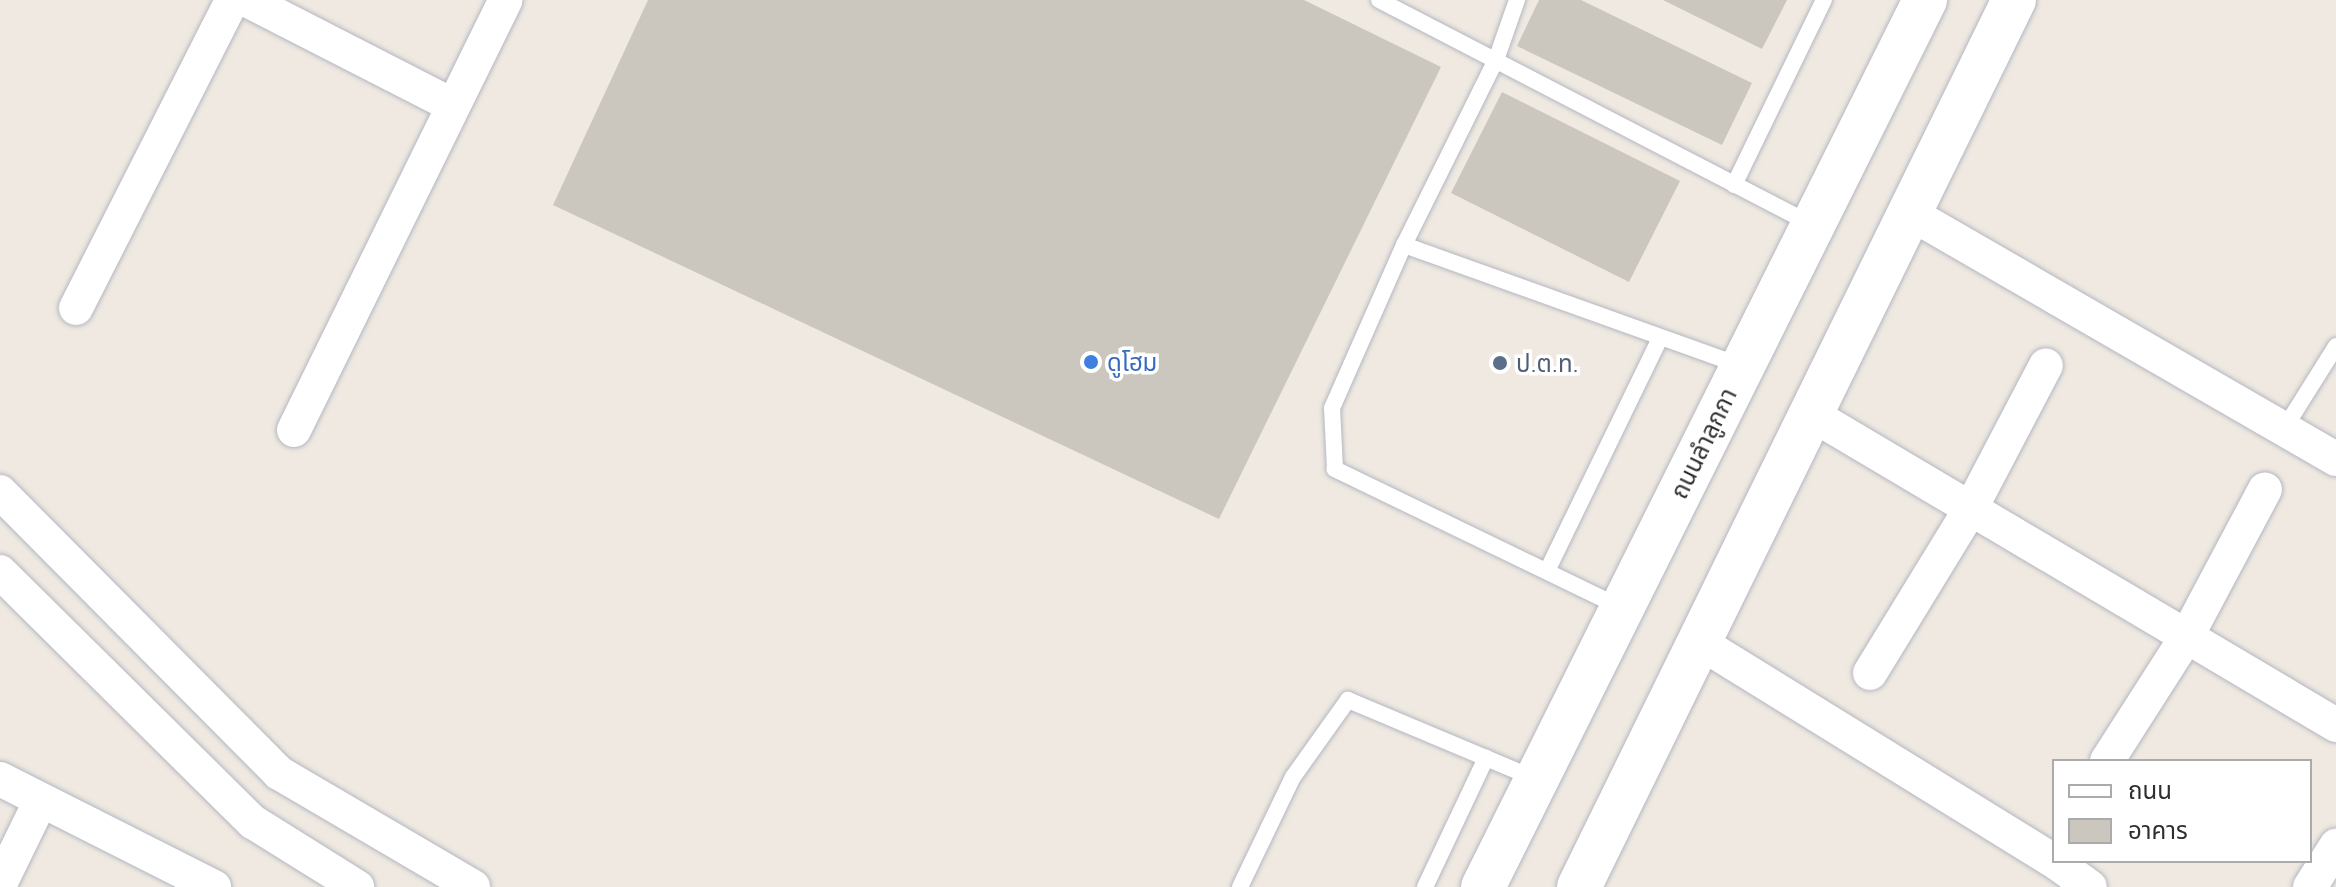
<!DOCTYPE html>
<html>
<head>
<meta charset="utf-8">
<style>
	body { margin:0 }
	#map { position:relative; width:2336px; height:887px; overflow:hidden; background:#efe9e1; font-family:Manrope,"Noto Sans Thai",sans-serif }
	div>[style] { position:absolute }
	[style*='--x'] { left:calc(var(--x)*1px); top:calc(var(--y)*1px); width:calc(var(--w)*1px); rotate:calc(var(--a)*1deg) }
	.building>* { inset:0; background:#cbc7bf }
	.roads { filter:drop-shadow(0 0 2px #b4b7c1) drop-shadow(0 0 2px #b4b7c1) }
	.service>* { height:16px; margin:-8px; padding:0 8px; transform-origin:8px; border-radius:8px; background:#fff }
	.minor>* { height:34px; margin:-17px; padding:0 17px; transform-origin:17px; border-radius:17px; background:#fff }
	.secondary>* { height:44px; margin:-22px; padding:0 22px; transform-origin:22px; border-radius:22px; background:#fff }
	.dots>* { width:22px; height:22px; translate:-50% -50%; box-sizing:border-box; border:4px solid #fff; border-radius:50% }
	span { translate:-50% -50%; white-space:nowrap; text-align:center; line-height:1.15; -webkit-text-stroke:7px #fff; paint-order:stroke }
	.shop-label { font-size:24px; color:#366cbe }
	.left { translate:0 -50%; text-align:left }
	.service-label { font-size:24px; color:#4e5e75 }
	.street-label { font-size:24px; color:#2e2e2e }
	.legend { position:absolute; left:2052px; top:759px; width:260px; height:104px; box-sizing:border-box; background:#fff; border:2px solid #ababab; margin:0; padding:10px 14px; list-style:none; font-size:24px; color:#2e2e2e }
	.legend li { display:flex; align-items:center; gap:16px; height:40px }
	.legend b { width:40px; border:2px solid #ababab }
</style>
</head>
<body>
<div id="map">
	<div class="building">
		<div style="clip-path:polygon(648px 0,1304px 0,1441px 67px,1219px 519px,553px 205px)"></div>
		<div style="clip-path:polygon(1539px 0,1581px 0,1752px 83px,1722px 145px,1517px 46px)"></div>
		<div style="clip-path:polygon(1663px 0,1787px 0,1762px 49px)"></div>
		<div style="clip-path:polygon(1502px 92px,1680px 181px,1629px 282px,1451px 193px)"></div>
	</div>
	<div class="roads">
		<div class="service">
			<div style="--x:1379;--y:0;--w:488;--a:27.4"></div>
			<div style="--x:1734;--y:185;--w:206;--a:-64.1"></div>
			<div style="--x:1404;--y:245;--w:207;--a:-63.6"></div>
			<div style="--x:1496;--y:60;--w:64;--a:-70.7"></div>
			<div style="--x:2284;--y:429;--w:98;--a:-57.9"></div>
			<div style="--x:1547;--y:571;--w:259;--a:-64.1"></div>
			<div style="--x:1620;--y:607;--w:317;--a:-154.2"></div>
			<div style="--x:1335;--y:469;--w:61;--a:-92.8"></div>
			<div style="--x:1332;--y:408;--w:178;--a:-66.2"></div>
			<div style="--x:1404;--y:245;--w:356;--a:19.7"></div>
			<div style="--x:1240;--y:887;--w:122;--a:-64.3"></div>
			<div style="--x:1293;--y:777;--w:95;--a:-54.5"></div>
			<div style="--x:1348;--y:700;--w:202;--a:22.8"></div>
			<div style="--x:1425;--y:887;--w:143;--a:-64.7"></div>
		</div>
		<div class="minor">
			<div style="--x:247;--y:0;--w:230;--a:27.1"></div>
			<div style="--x:1908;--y:212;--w:494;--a:30"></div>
			<div style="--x:76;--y:308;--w:345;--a:-63.1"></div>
			<div style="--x:1811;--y:414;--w:610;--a:30.64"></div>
			<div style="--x:294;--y:430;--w:479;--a:-63.8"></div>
			<div style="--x:0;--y:492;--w:396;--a:45.2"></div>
			<div style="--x:279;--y:773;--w:225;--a:30.4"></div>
			<div style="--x:0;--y:572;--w:356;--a:44.7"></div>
			<div style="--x:253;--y:822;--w:123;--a:32"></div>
			<div style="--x:1699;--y:642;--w:417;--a:31.7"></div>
			<div style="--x:1870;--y:673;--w:193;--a:-58.5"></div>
			<div style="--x:1971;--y:508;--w:161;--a:-62.3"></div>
			<div style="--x:2107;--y:761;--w:148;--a:-57.4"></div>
			<div style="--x:2187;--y:636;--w:166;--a:-62"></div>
			<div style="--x:0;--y:779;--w:240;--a:26.8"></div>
			<div style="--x:2054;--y:861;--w:44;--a:35.8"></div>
			<div style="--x:0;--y:884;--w:93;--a:-64"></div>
			<div style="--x:2310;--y:887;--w:49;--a:-57.6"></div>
		</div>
		<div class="secondary">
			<div style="--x:1483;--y:887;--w:991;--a:-63.51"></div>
			<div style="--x:1579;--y:887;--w:988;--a:-63.88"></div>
		</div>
	</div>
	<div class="dots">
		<div style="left:1091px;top:362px;background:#3f7fe0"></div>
		<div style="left:1500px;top:363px;background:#5c6f8a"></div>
	</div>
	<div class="shop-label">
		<span class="left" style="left:1107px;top:362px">ดูโฮม</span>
	</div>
	<div class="service-label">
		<span class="left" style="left:1516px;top:363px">ป.ต.ท.</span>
	</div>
	<div class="street-label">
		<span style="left:1703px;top:443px;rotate:-64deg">ถนนลำลูกกา</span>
	</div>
	<ul class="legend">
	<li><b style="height:10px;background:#fff"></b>ถนน</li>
	<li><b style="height:22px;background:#cbc7bf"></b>อาคาร</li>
	</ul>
</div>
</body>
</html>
